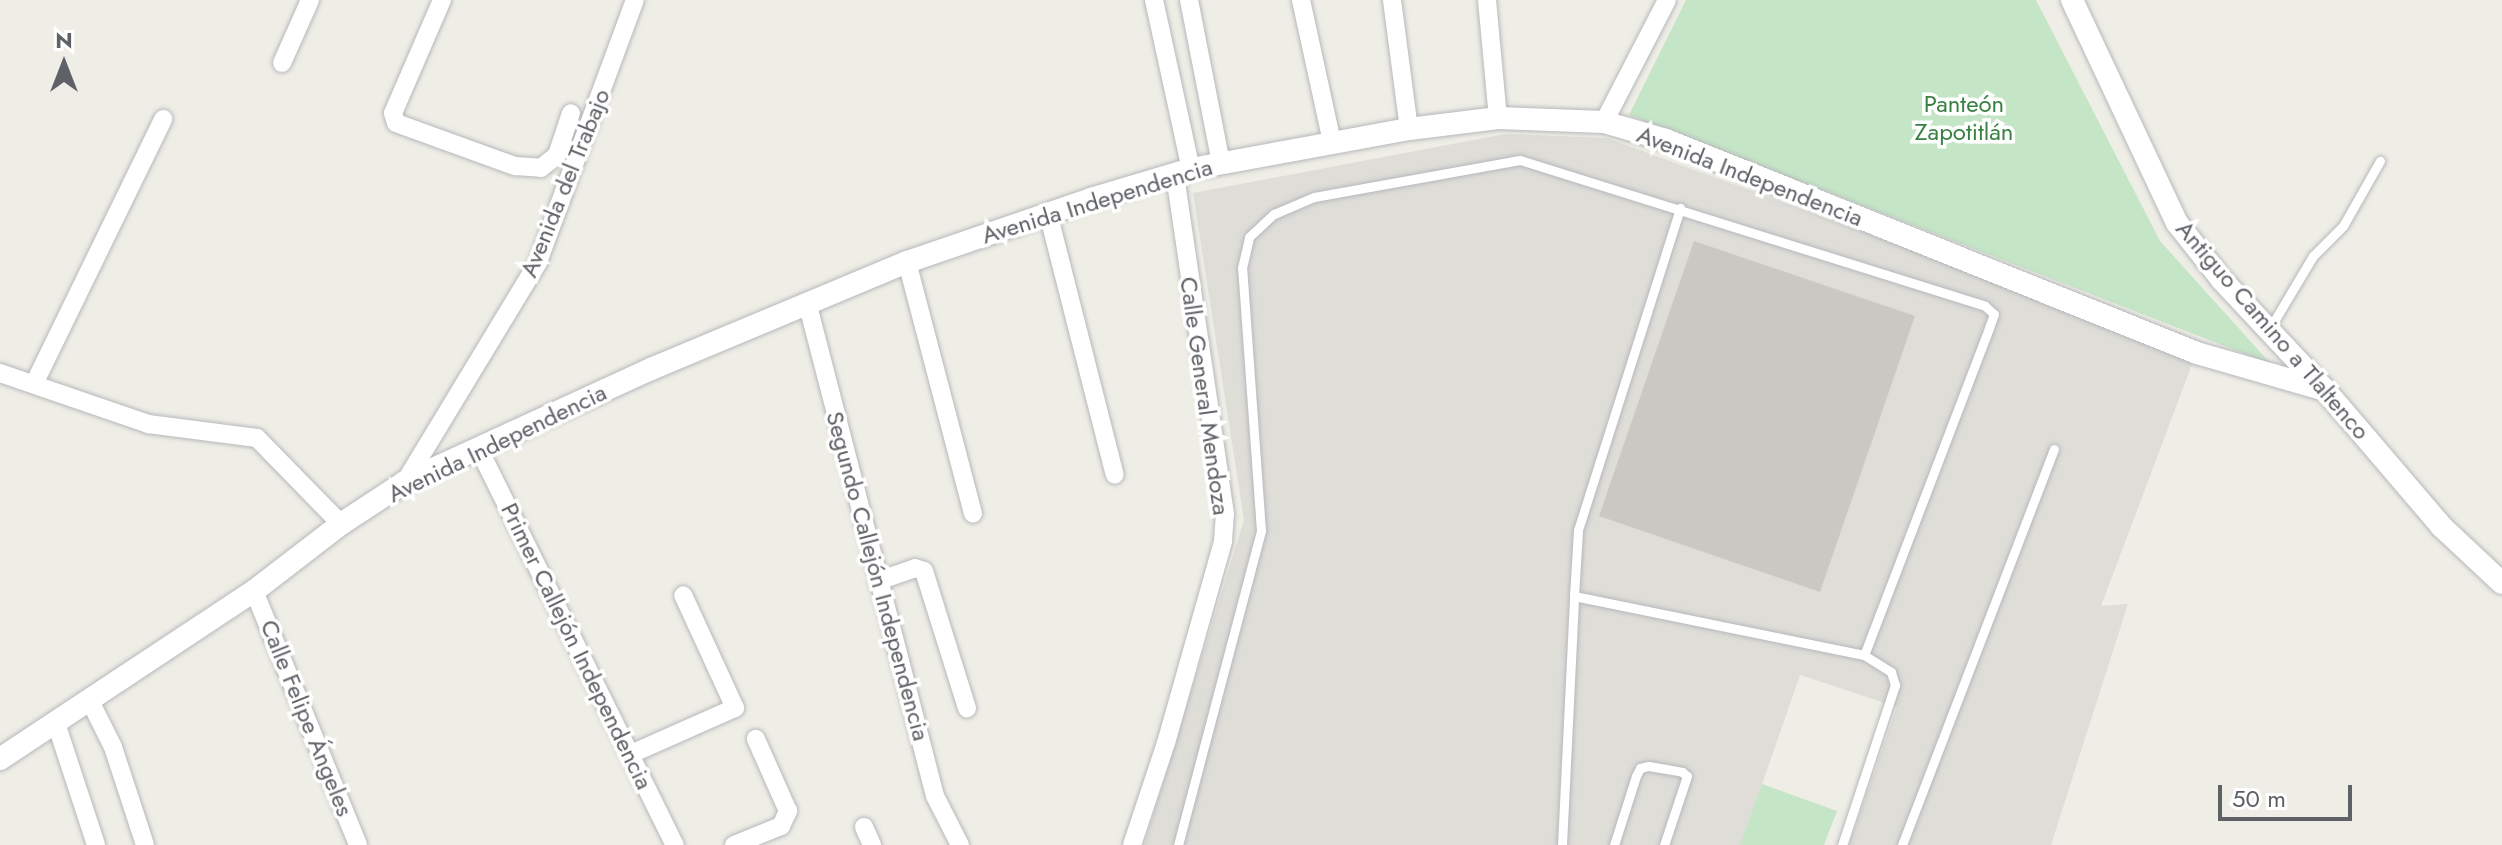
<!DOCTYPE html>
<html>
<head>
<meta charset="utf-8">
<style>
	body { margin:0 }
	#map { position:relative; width:2502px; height:845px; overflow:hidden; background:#efeee6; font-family:Jost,sans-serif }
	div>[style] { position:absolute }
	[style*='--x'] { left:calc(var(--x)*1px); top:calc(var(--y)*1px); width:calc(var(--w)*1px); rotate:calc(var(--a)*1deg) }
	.industrial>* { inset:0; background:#deddd8 }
	.green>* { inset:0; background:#c5e5c7 }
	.building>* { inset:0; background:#cbc8c4 }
	.roads { filter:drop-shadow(0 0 2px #b6b8bc) drop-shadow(0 0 2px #b6b8bc) }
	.service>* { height:9px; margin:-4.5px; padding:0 4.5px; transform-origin:4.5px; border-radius:4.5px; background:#fff }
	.minor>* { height:18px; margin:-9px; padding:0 9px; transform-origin:9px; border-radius:9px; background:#fff }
	.tertiary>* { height:22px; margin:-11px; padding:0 11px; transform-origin:11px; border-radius:11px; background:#fff }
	span { translate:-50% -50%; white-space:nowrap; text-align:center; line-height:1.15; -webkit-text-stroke:7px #fff; paint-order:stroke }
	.park-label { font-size:24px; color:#3a8043 }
	.street-label { font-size:24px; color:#5e6166 }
	.north { position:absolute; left:24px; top:24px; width:80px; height:80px; -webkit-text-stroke:6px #fff; paint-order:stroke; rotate:0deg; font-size:22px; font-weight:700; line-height:32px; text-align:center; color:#5e6166 }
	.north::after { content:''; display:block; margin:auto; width:28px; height:36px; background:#5e6166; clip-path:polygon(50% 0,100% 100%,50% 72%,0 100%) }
	.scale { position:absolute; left:2218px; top:785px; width:134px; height:36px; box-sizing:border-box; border:4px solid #5e6166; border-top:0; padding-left:10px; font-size:24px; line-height:28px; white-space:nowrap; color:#5e6166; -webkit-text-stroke:6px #fff; paint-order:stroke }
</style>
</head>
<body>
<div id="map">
	<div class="industrial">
		<div style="clip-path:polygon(1505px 134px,1607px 138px,2196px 354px,2101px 606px,2128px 604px,2051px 845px,1849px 845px,1897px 707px,1800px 675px,1741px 845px,1144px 845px,1244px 520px,1193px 193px)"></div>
	</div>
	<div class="green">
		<div style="clip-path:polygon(1686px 0,2036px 0,2160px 241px,2271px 364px,1629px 115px)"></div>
		<div style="clip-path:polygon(1762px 784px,1837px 811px,1824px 845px,1740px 845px)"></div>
	</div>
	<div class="building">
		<div style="clip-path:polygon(1694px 241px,1915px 316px,1820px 592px,1599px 516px)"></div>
	</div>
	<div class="roads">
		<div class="service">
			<div style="--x:2270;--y:328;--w:84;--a:-59.2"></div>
			<div style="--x:2313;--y:256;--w:42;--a:-45"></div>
			<div style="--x:2343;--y:226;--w:75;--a:-60.4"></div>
			<div style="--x:1574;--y:596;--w:66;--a:-86.5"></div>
			<div style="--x:1578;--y:530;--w:338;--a:-72.4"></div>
			<div style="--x:1178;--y:845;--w:325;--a:-75.2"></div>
			<div style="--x:1261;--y:531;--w:264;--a:-94.1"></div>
			<div style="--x:1242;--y:268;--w:32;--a:-77"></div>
			<div style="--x:1249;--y:237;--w:34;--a:-43"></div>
			<div style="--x:1274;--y:214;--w:43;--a:-23"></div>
			<div style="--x:1314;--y:197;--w:209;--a:-10.2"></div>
			<div style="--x:1520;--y:160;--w:487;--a:17.4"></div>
			<div style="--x:1985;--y:306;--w:12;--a:42"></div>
			<div style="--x:1994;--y:314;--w:15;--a:110"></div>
			<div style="--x:1989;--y:328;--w:350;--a:110.9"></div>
			<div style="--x:1562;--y:845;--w:249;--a:-87.2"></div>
			<div style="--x:1574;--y:596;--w:296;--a:11.5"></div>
			<div style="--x:1864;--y:655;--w:32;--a:32"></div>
			<div style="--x:1891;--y:672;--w:14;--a:73"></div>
			<div style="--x:1895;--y:685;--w:169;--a:108.3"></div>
			<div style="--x:1614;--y:845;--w:72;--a:-72.3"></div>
			<div style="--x:1636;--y:776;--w:9;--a:-63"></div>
			<div style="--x:1640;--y:768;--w:9;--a:-13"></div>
			<div style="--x:1649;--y:766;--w:34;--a:10"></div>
			<div style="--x:1682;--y:772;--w:6;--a:39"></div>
			<div style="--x:1687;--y:776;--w:73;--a:108.4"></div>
			<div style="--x:1902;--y:845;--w:424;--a:-69"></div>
		</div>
		<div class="minor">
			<div style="--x:442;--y:0;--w:123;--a:113.4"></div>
			<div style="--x:393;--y:113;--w:10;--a:73"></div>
			<div style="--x:396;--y:123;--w:127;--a:19.9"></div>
			<div style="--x:515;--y:166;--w:26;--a:4"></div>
			<div style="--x:541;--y:168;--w:21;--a:-39"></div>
			<div style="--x:557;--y:155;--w:44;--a:-71.6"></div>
			<div style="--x:1154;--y:0;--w:173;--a:77.7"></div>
			<div style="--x:1189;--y:0;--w:166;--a:78.9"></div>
			<div style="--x:1301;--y:0;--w:145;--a:77.7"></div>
			<div style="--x:1392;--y:0;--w:130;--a:82.5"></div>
			<div style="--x:1487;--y:0;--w:119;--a:84.7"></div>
			<div style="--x:282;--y:63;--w:69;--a:-66"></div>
			<div style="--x:1604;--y:122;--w:137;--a:-62.7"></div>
			<div style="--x:1048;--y:213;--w:270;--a:75.7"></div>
			<div style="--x:907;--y:262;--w:260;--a:75.3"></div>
			<div style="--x:807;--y:302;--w:510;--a:75.47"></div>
			<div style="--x:935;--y:796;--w:55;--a:63"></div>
			<div style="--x:0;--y:373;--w:157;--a:19"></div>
			<div style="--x:148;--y:424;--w:110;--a:7.3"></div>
			<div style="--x:257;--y:438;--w:120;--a:45.7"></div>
			<div style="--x:34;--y:384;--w:295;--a:-64"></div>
			<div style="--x:478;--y:447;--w:444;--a:63.7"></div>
			<div style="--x:405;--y:482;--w:257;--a:-58.8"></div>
			<div style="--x:538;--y:262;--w:279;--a:-69.7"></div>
			<div style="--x:878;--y:581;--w:39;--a:-19"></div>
			<div style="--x:915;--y:568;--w:9;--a:18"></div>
			<div style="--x:924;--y:571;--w:144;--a:72.6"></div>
			<div style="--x:254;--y:591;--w:274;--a:67.7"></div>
			<div style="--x:90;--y:701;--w:51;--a:63.4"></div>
			<div style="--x:113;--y:747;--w:103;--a:71.9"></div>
			<div style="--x:56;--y:723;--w:128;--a:71.8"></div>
			<div style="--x:631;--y:754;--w:114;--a:-23.9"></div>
			<div style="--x:735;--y:708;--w:124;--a:-114.7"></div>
			<div style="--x:864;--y:827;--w:20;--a:66"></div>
			<div style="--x:734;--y:845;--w:51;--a:-22"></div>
			<div style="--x:781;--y:826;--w:17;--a:-65"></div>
			<div style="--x:788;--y:811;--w:79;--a:-114"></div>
			<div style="--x:1132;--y:845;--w:108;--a:-71.6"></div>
			<div style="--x:1166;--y:743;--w:210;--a:-74.2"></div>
			<div style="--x:1223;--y:541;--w:27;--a:-86"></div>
			<div style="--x:1225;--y:514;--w:344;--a:-98.4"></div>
		</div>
		<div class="tertiary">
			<div style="--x:2072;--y:0;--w:246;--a:64.8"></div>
			<div style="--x:2177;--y:223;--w:73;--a:51.7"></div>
			<div style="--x:2222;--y:280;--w:151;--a:46.9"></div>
			<div style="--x:2325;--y:390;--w:179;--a:49.5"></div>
			<div style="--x:2441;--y:526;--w:83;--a:43.1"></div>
			<div style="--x:0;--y:759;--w:305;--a:-33.5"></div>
			<div style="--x:254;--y:591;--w:110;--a:-37.6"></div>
			<div style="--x:341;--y:524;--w:77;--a:-33.3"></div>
			<div style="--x:405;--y:482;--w:271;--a:-24.7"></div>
			<div style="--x:651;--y:369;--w:277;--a:-22.7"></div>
			<div style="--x:907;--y:262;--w:194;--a:-18.9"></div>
			<div style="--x:1091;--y:199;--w:104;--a:-16.7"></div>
			<div style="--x:1191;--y:169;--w:222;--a:-10.4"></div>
			<div style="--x:1409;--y:129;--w:90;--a:-7"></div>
			<div style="--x:1498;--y:118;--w:106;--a:2.2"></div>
			<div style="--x:1604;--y:122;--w:65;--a:16.2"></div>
			<div style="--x:1666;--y:140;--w:572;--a:21.86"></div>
			<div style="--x:2197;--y:353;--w:133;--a:16.1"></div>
		</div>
	</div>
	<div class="park-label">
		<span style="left:1964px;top:118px">Panteón<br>Zapotitlán</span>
	</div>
	<div class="street-label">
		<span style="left:1750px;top:176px;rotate:21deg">Avenida Independencia</span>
		<span style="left:565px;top:183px;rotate:-68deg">Avenida del Trabajo</span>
		<span style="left:1097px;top:201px;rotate:-17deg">Avenida Independencia</span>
		<span style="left:2273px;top:330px;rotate:49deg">Antiguo Camino a Tlaltenco</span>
		<span style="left:1205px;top:396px;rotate:82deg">Calle General Mendoza</span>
		<span style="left:497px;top:443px;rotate:-26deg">Avenida Independencia</span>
		<span style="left:878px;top:576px;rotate:75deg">Segundo Callejón Independencia</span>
		<span style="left:577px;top:646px;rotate:64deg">Primer Callejón Independencia</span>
		<span style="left:307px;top:718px;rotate:68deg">Calle Felipe Ángeles</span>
	</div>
	<div class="north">N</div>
	<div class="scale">50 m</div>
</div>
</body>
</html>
